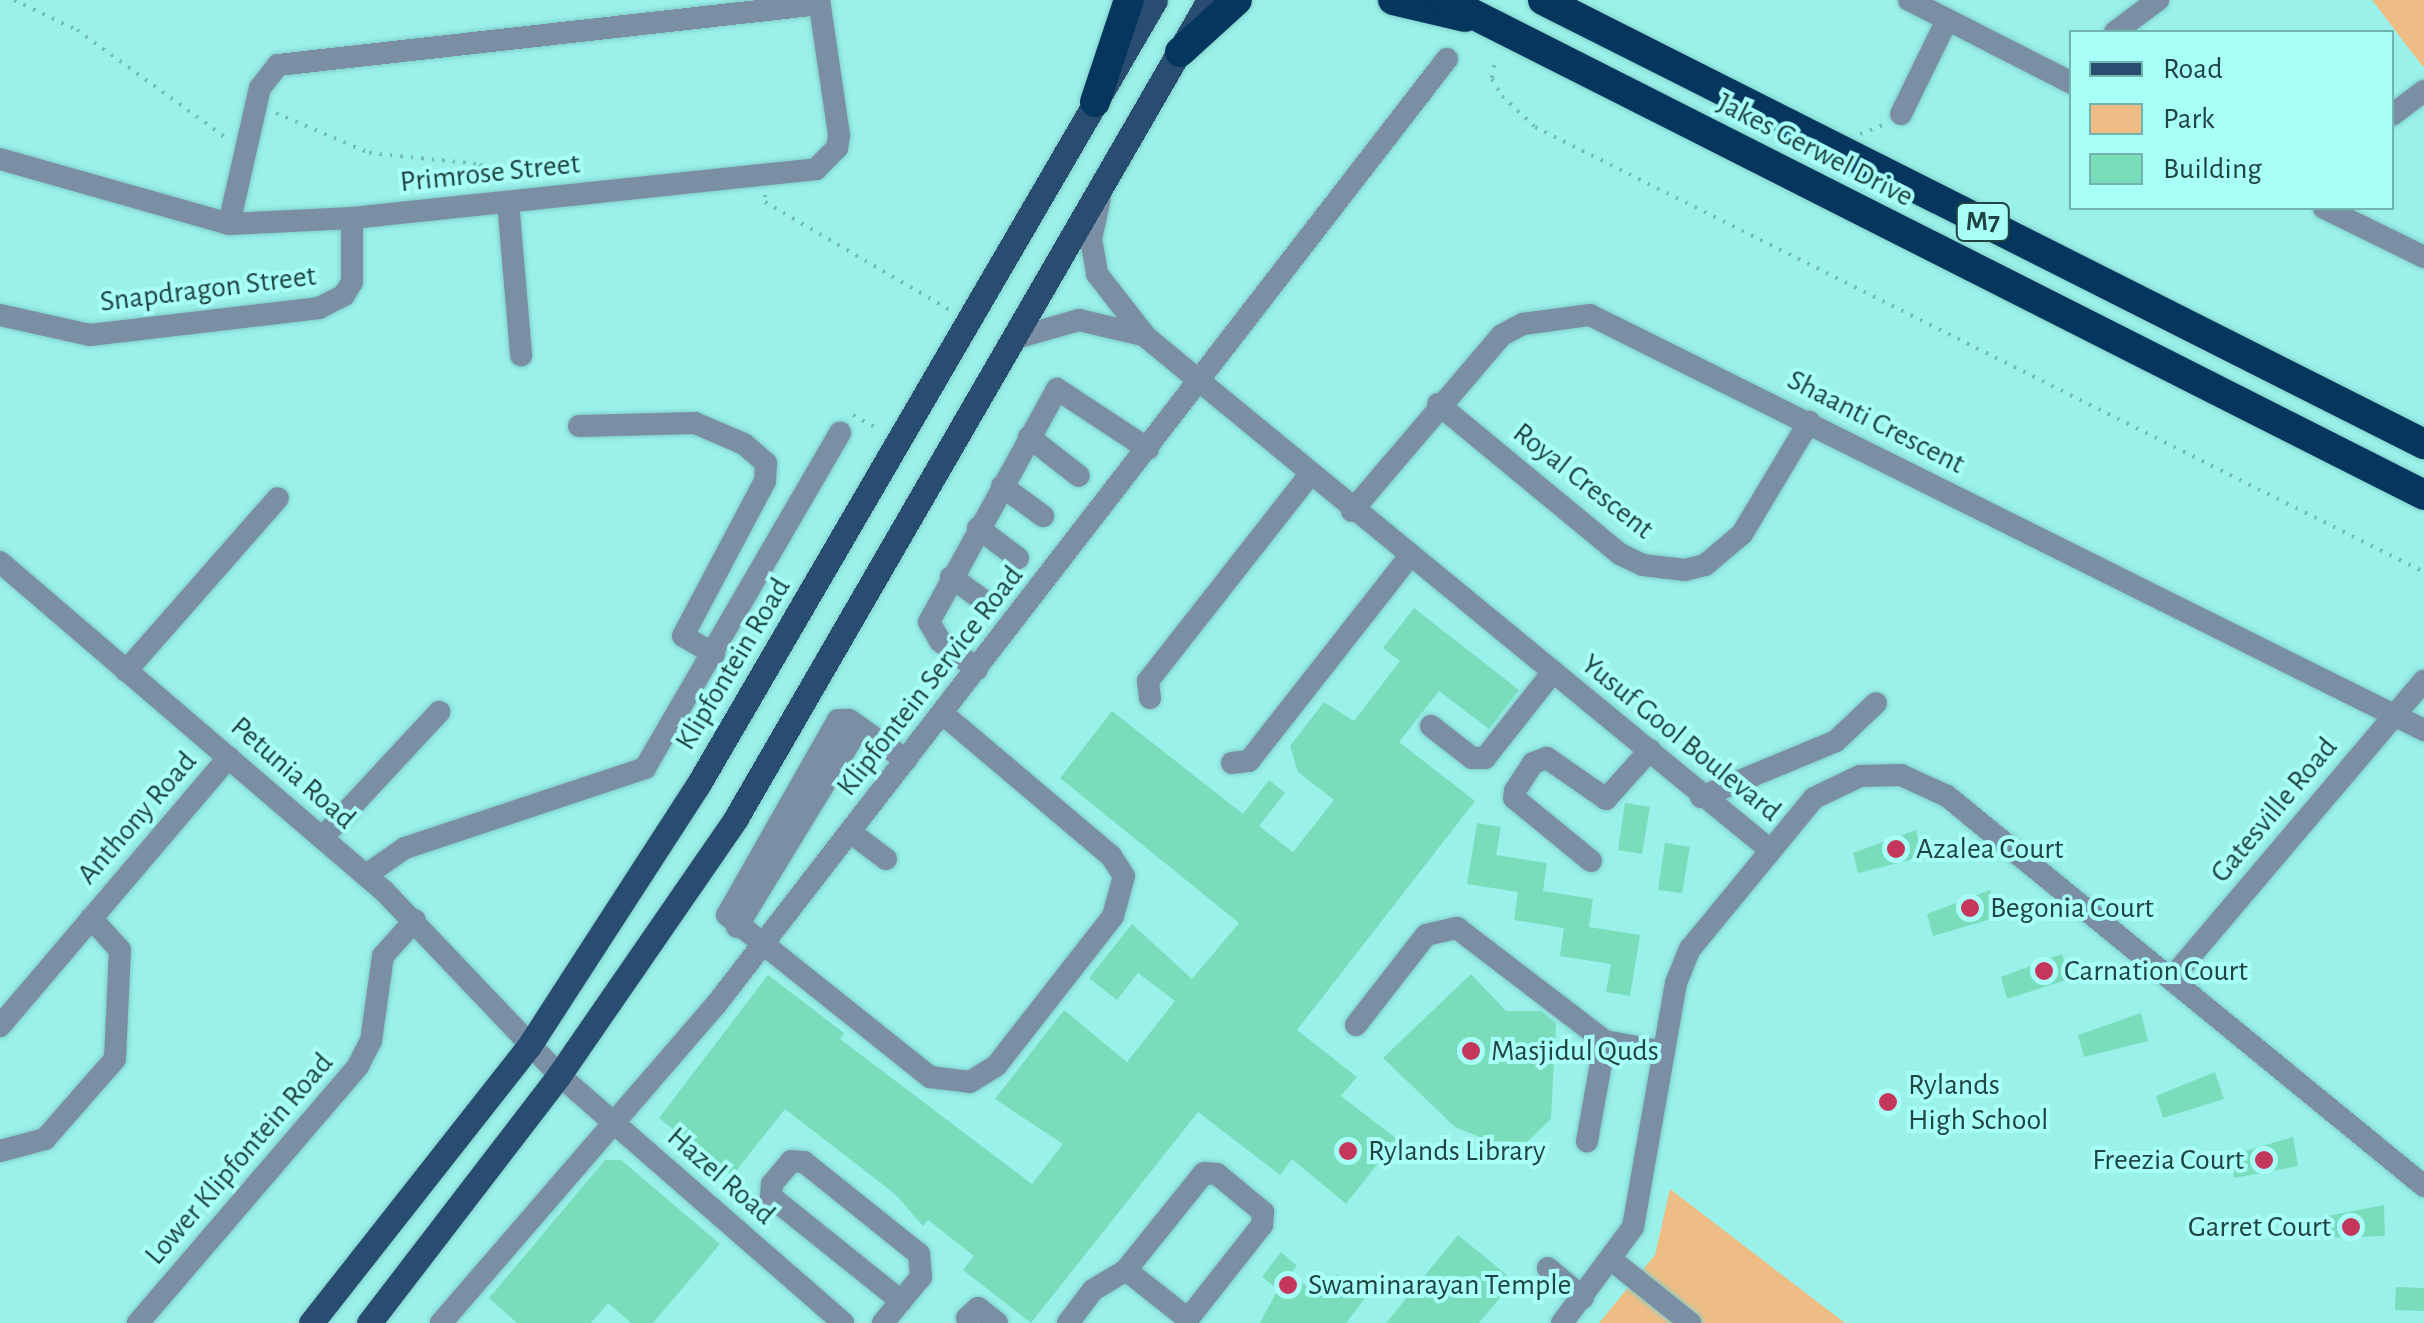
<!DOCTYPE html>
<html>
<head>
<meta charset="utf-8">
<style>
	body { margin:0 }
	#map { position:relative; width:2424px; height:1323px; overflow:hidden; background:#9af1ea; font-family:"Alegreya Sans",sans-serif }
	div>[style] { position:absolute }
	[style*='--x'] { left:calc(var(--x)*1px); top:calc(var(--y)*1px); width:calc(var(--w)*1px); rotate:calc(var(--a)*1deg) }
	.green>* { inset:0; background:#eebd86 }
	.building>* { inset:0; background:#79ddbb }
	.path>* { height:4px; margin-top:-2px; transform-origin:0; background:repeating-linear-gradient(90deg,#74bbb5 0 2.5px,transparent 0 10.5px) }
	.roads { filter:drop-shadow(0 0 2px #81cec8) drop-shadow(0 0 2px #81cec8) }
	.minor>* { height:22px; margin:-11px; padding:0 11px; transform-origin:11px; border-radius:11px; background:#7b8fa4 }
	.major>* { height:25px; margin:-12.5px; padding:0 12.5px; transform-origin:12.5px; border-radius:12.5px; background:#294d70 }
	.highway>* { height:30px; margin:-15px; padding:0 15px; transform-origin:15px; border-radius:15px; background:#05365d }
	.dots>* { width:28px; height:28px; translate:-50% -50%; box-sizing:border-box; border:5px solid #a7fff8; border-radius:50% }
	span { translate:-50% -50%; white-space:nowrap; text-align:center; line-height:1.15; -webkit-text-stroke:8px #a7fff8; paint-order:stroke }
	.shield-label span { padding:2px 8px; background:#a7fff8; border:2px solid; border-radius:8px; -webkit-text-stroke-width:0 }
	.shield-label { font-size:28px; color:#1f4441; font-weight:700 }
	.street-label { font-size:30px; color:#1f4441 }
	.poi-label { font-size:30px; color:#1f4441 }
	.left { translate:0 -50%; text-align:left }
	.right { translate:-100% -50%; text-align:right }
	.legend { position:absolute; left:2069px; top:30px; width:325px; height:180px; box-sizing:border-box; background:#a7fff8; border:2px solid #71b4af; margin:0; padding:12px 18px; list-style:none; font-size:30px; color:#1f4441 }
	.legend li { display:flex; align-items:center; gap:20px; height:50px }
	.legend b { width:50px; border:2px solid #71b4af }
</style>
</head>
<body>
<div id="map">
	<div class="green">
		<div style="clip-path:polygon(2372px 0,2424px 0,2424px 66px,2423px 67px)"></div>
		<div style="clip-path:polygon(1670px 1189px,1845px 1323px,1599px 1323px,1655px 1255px)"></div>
	</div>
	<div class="building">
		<div style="clip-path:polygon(1414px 608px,1519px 690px,1489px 729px,1439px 691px,1399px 742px,1475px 801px,1297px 1030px,1357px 1077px,1341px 1096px,1397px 1139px,1346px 1204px,1292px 1159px,1280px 1175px,1198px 1112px,1031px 1323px,963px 1270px,974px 1256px,928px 1220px,923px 1226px,895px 1194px,785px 1109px,732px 1176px,659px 1118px,768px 975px,844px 1033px,840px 1039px,1032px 1184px,1063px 1144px,995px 1099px,1064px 1010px,1127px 1062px,1175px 1001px,1138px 973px,1117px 1000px,1089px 978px,1132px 924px,1192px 979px,1239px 923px,1060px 778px,1112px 711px,1243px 814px,1269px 780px,1285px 793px,1259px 826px,1293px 852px,1334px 800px,1298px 772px,1290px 746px,1324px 702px,1354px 721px,1400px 661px,1383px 648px)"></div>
		<div style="clip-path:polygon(1625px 803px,1650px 807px,1642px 854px,1618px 850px)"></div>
		<div style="clip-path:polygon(1477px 823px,1501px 827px,1496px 855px,1547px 863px,1543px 891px,1593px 899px,1589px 927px,1640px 935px,1630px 996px,1606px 992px,1611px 964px,1560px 956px,1564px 928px,1514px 920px,1518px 892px,1467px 884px)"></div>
		<div style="clip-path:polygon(1916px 830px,1922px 857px,1858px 873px,1853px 853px)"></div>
		<div style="clip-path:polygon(1665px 843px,1690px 847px,1682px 893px,1658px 890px)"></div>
		<div style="clip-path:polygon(1990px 890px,1998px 917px,1933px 936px,1927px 914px)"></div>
		<div style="clip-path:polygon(2062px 954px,2069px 979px,2007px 999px,2001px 977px)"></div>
		<div style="clip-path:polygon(1471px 974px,1506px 1011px,1541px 1011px,1556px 1023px,1551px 1119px,1527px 1142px,1489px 1141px,1455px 1127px,1383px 1058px)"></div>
		<div style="clip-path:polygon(2141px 1013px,2148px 1041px,2084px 1057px,2078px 1035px)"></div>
		<div style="clip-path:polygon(2215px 1072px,2224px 1099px,2163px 1118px,2156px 1096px)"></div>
		<div style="clip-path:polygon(2293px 1137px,2298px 1166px,2234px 1178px,2231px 1155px)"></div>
		<div style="clip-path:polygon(605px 1160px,621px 1160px,720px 1244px,653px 1323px,631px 1323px,608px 1303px,591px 1323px,517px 1323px,489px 1298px)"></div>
		<div style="clip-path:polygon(2384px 1205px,2385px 1236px,2318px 1238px,2317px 1218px)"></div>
		<div style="clip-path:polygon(1458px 1235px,1514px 1281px,1479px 1323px,1386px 1323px)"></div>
		<div style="clip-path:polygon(1281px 1252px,1297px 1266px,1290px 1274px,1319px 1296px,1337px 1274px,1366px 1297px,1346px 1323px,1260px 1323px,1278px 1289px,1262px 1277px)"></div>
		<div style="clip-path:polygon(2396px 1287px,2424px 1288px,2424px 1311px,2395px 1310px)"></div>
	</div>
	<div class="path">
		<div style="--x:14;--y:0;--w:70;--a:25.5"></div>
		<div style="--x:77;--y:30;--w:188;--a:35.9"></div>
		<div style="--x:1494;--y:65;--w:14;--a:98"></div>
		<div style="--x:1492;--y:79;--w:20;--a:60"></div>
		<div style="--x:1502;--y:96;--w:45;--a:43.2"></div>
		<div style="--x:1535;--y:127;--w:994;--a:26.59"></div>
		<div style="--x:276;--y:113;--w:101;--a:23.3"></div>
		<div style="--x:369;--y:153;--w:112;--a:5.7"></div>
		<div style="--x:480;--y:164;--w:23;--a:52"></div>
		<div style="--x:1860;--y:134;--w:26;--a:-21"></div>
		<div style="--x:765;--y:195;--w:7;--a:90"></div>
		<div style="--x:765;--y:202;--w:214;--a:30.3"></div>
		<div style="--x:853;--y:415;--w:31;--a:29"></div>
	</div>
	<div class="roads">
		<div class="minor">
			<div style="--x:1909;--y:0;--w:183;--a:27"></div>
			<div style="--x:2115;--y:32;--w:54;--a:-36.7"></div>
			<div style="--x:1901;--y:114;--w:105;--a:-63.9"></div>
			<div style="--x:2392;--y:115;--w:40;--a:-37"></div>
			<div style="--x:0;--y:159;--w:238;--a:15.8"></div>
			<div style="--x:229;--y:224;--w:123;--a:-2.8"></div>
			<div style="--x:352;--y:218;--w:467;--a:-6"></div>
			<div style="--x:816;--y:169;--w:30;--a:-45"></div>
			<div style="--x:837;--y:148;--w:13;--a:-81"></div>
			<div style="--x:839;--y:135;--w:136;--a:-98.4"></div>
			<div style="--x:1100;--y:198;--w:42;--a:102.4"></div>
			<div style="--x:1091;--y:239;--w:36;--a:80"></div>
			<div style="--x:1097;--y:274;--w:80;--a:52.1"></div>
			<div style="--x:1146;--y:337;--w:808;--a:39.42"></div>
			<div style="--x:508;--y:202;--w:154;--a:85.1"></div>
			<div style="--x:2324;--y:208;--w:111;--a:26.1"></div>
			<div style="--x:229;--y:224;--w:139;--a:-77.2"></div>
			<div style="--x:260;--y:88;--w:29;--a:-52"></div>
			<div style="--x:278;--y:65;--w:545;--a:-6.42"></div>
			<div style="--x:0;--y:315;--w:92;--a:12.5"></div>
			<div style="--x:90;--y:335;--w:231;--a:-6.7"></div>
			<div style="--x:319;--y:308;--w:28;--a:-27"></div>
			<div style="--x:344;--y:295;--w:15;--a:-58"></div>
			<div style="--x:352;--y:282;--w:64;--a:-90"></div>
			<div style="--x:1016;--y:338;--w:66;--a:-15.9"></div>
			<div style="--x:1079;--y:320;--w:61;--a:13.3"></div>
			<div style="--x:1438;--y:404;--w:236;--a:39.5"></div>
			<div style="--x:1620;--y:554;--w:25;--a:26"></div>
			<div style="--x:1643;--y:565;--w:42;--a:6.8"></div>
			<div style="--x:1685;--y:570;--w:21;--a:-14"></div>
			<div style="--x:1705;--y:565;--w:48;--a:-40"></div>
			<div style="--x:1742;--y:534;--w:131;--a:-59.1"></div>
			<div style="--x:579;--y:426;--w:116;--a:-1.5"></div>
			<div style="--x:695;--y:423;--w:53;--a:23.2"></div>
			<div style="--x:744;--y:444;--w:29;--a:41"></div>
			<div style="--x:766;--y:463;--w:18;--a:93"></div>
			<div style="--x:765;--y:481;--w:175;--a:117.9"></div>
			<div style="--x:683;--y:636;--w:36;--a:30"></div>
			<div style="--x:1029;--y:437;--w:63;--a:38"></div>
			<div style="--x:1002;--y:486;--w:51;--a:36.2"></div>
			<div style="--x:1352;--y:511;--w:231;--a:-49.6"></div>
			<div style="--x:1502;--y:335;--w:24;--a:-28"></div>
			<div style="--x:1523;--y:324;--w:68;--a:-7.7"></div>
			<div style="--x:1590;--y:315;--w:932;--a:26.46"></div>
			<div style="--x:978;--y:528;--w:50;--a:36.9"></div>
			<div style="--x:0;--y:562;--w:507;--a:40.6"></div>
			<div style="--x:385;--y:892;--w:253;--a:46.4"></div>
			<div style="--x:559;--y:1075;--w:377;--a:41.1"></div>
			<div style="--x:951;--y:577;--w:44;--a:35.8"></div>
			<div style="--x:977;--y:669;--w:46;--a:-142.9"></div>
			<div style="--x:940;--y:641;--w:22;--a:-120"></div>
			<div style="--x:929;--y:622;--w:266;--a:-61.2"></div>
			<div style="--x:1057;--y:389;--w:109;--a:33.4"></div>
			<div style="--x:126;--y:671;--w:230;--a:-48.7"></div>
			<div style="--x:1150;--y:698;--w:17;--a:-97"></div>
			<div style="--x:1148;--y:681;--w:261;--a:-51.9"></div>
			<div style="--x:1431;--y:726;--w:52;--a:38"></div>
			<div style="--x:1472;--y:758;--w:13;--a:0"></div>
			<div style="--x:1485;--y:758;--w:110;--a:-51.7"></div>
			<div style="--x:906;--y:760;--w:70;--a:-144.9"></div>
			<div style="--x:849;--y:720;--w:11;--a:180"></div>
			<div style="--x:838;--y:720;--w:224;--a:119.6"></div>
			<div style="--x:727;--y:915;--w:260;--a:38.6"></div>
			<div style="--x:930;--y:1077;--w:40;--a:7.1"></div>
			<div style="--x:970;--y:1082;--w:31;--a:-32"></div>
			<div style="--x:996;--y:1066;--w:190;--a:-52"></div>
			<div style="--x:1113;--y:916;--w:41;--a:-74.6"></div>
			<div style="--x:1124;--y:876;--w:24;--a:-123"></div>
			<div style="--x:1111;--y:856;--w:220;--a:-139.8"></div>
			<div style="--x:1232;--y:763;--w:17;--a:-7"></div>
			<div style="--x:1249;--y:761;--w:259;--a:-51.9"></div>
			<div style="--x:1701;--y:797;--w:146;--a:-22.5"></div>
			<div style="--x:1836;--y:741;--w:55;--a:-43.5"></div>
			<div style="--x:850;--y:832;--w:45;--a:36.9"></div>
			<div style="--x:323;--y:837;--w:171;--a:-47.1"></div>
			<div style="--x:1591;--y:861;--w:99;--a:-140.7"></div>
			<div style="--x:1514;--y:798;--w:7;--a:-82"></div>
			<div style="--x:1515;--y:791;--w:33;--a:-57"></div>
			<div style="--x:1533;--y:763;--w:15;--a:-20"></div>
			<div style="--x:1547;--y:758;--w:72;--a:34.8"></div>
			<div style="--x:1606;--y:799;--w:66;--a:-48.1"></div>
			<div style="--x:366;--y:875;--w:47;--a:-34.7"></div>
			<div style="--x:405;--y:848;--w:253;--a:-18.4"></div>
			<div style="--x:645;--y:768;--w:388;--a:-59.8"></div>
			<div style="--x:737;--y:927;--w:234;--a:-58.6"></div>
			<div style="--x:2171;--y:979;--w:391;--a:-49.7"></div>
			<div style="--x:1356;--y:1025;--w:114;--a:-52.1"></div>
			<div style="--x:1426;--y:935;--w:32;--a:-13"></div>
			<div style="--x:1457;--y:928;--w:186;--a:37.4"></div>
			<div style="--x:1605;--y:1041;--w:102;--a:100.2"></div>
			<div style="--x:0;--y:1026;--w:353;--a:-49.6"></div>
			<div style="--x:1605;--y:1041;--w:60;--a:10.6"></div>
			<div style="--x:0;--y:1151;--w:47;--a:-14.9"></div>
			<div style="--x:45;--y:1139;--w:106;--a:-48.8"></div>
			<div style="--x:115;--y:1059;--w:109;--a:-87.4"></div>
			<div style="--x:120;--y:950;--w:43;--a:-132.2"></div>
			<div style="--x:791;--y:1161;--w:13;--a:4"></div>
			<div style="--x:804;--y:1162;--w:147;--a:38.7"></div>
			<div style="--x:919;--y:1254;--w:23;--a:85"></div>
			<div style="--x:921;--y:1277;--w:31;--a:130"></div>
			<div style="--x:901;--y:1301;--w:166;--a:-141.3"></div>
			<div style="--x:771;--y:1197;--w:13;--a:-86"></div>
			<div style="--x:772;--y:1184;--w:30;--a:-50"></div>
			<div style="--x:1613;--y:1261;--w:99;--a:38.8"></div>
			<div style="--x:1548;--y:1268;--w:46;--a:40.6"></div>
			<div style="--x:967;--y:1318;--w:15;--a:-42"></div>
			<div style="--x:978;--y:1308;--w:24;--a:38"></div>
			<div style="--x:138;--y:1323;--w:338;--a:-49.4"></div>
			<div style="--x:358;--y:1066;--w:28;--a:-63"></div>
			<div style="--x:371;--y:1041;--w:86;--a:-82"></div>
			<div style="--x:383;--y:956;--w:48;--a:-48.4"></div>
			<div style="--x:441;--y:1323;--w:419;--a:-49.2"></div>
			<div style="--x:715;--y:1006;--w:1197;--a:-52.3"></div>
			<div style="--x:883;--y:1323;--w:28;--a:-51"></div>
			<div style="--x:1068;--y:1323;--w:41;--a:-52.9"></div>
			<div style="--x:1093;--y:1290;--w:39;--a:-31"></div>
			<div style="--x:1126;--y:1270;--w:124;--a:-51.2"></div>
			<div style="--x:1204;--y:1173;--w:13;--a:4"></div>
			<div style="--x:1217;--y:1174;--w:60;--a:39.6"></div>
			<div style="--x:1263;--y:1212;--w:13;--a:94"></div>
			<div style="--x:1262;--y:1225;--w:120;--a:128.2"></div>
			<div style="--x:1188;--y:1319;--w:79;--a:-141.7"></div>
			<div style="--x:1562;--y:1323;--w:119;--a:-53.5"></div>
			<div style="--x:1633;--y:1227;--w:248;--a:-80"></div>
			<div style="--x:1676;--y:983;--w:37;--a:-68"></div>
			<div style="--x:1690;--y:949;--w:195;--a:-50.6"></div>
			<div style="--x:1814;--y:798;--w:51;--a:-25.6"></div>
			<div style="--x:1860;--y:776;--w:41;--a:-1.4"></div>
			<div style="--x:1901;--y:775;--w:51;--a:24.5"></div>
			<div style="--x:1947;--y:796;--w:616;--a:39.27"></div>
		</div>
		<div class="major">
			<div style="--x:311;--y:1323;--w:352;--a:-51.8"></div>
			<div style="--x:529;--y:1046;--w:311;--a:-57.1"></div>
			<div style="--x:698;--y:785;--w:908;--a:-59.79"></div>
			<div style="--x:369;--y:1323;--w:312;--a:-52.5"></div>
			<div style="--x:559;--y:1075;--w:312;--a:-55.4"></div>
			<div style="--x:736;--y:818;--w:945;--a:-59.96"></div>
		</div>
		<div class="highway">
			<div style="--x:1393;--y:0;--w:74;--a:13.3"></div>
			<div style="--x:1445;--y:0;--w:1097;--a:26.82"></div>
			<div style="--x:1543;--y:0;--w:987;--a:26.75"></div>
			<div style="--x:1180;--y:52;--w:77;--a:-42.4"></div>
			<div style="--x:1095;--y:102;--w:108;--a:-71.6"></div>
		</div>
	</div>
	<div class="dots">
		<div style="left:1896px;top:849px;background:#c5365c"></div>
		<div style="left:1970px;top:908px;background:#c5365c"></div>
		<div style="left:2044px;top:971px;background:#c5365c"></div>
		<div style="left:1471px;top:1051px;background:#c5365c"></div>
		<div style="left:1888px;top:1102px;background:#c5365c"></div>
		<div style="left:1348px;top:1151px;background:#c5365c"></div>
		<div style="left:2264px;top:1160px;background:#c5365c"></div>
		<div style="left:2351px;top:1227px;background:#c5365c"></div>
		<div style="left:1288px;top:1285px;background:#c5365c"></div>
	</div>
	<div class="shield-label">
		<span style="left:1983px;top:222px">M7</span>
	</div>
	<div class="street-label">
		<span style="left:1815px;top:150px;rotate:27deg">Jakes Gerwel Drive</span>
		<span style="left:490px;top:173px;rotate:-6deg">Primrose Street</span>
		<span style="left:208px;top:289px;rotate:-7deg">Snapdragon Street</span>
		<span style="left:1876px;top:422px;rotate:27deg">Shaanti Crescent</span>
		<span style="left:1583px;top:481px;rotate:38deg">Royal Crescent</span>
		<span style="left:733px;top:664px;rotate:-59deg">Klipfontein Road</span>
		<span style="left:930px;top:681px;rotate:-52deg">Klipfontein Service Road</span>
		<span style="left:1681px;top:738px;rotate:39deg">Yusuf Gool Boulevard</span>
		<span style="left:293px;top:773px;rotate:41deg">Petunia Road</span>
		<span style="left:2274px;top:810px;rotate:-50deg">Gatesville Road</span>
		<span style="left:137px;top:818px;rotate:-49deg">Anthony Road</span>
		<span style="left:239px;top:1159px;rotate:-49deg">Lower Klipfontein Road</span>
		<span style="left:721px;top:1176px;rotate:41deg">Hazel Road</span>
	</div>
	<div class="poi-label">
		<span class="left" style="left:1916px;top:849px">Azalea Court</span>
		<span class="left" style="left:1990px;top:908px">Begonia Court</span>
		<span class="left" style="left:2064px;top:971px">Carnation Court</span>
		<span class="left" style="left:1491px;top:1051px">Masjidul Quds</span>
		<span class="left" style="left:1908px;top:1102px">Rylands<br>High School</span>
		<span class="left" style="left:1368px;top:1151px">Rylands Library</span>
		<span class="right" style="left:2244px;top:1160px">Freezia Court</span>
		<span class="right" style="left:2331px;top:1227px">Garret Court</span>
		<span class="left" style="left:1308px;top:1285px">Swaminarayan Temple</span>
	</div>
	<ul class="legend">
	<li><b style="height:12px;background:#294d70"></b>Road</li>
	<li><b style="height:28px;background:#eebd86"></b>Park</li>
	<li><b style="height:28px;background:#79ddbb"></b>Building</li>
	</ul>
</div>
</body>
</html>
